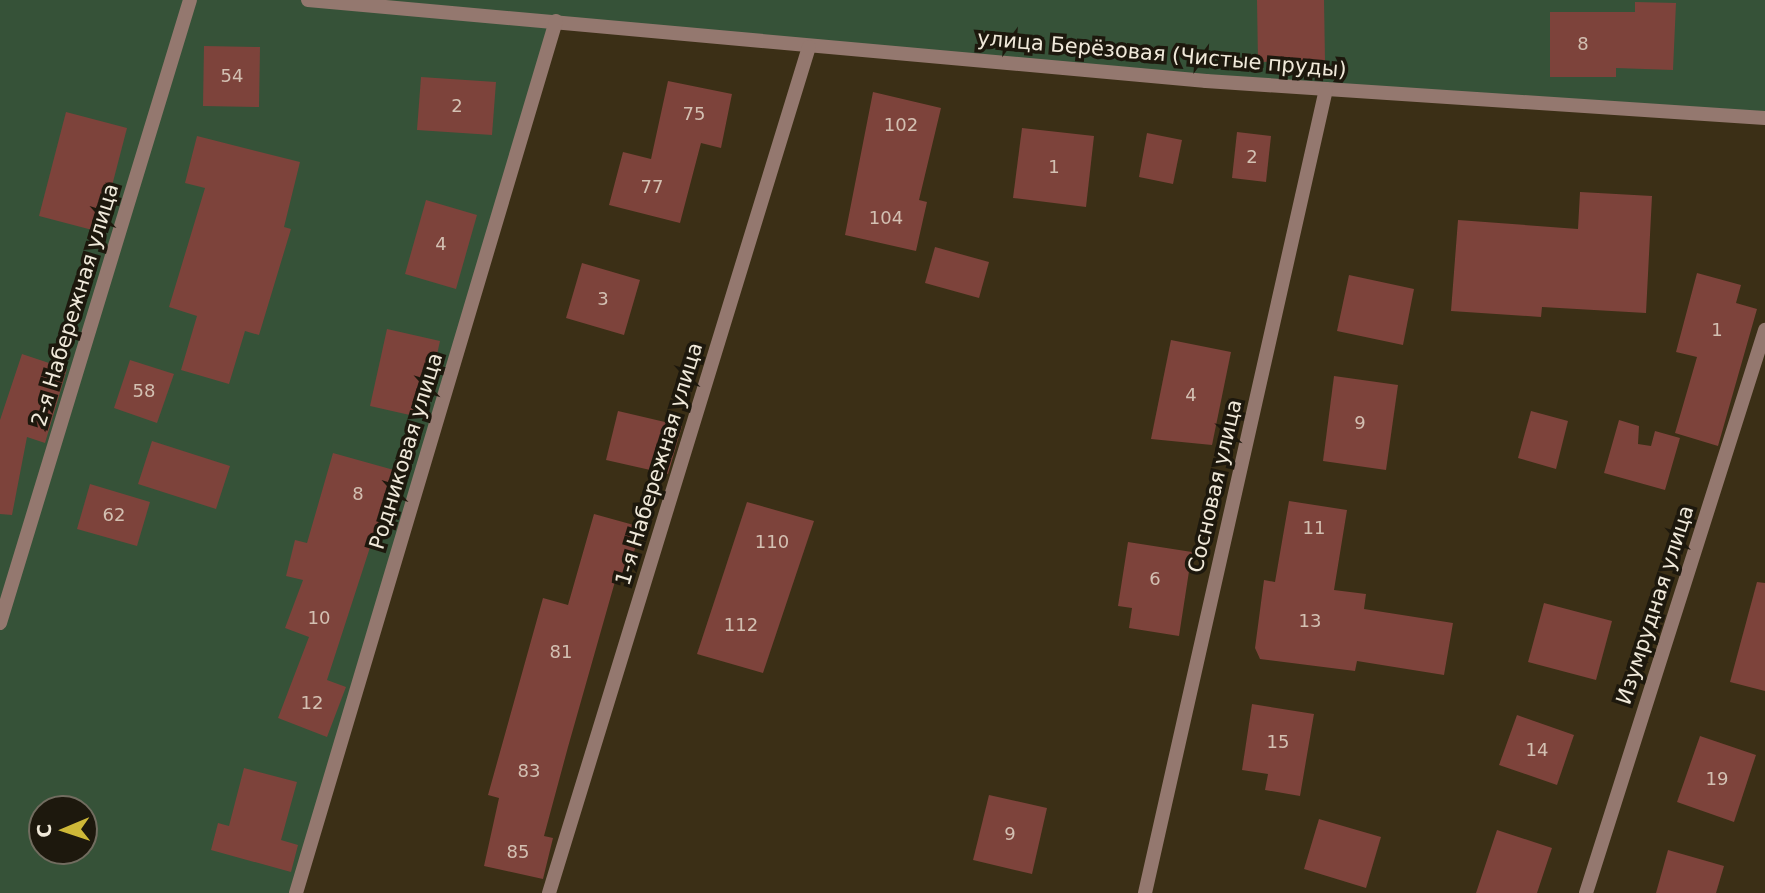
<!DOCTYPE html>
<html>
<head>
<meta charset="utf-8">
<style>
	body { margin:0 }
	#map { position:relative; width:1765px; height:893px; overflow:hidden; background:#3b2f16; font-family:"DejaVu Sans",sans-serif }
	div>[style] { position:absolute }
	[style*='--x'] { left:calc(var(--x)*1px); top:calc(var(--y)*1px); width:calc(var(--w)*1px); rotate:calc(var(--a)*1deg) }
	.green>* { inset:0; background:#365238 }
	.building>* { inset:0; background:#7d433b }
	.street>* { height:14px; margin:-7px; padding:0 7px; transform-origin:7px; border-radius:7px; background:#94786f }
	span { translate:-50% -50%; white-space:nowrap; text-align:center; line-height:1.15; -webkit-text-stroke:7px #1d180d; paint-order:stroke }
	.number-label { font-size:18px; color:#d3c0b2 }
	.number-label span { -webkit-text-stroke-width:0 }
	.street-label { font-size:21px; color:#f0e9da }
	.north { position:absolute; left:28px; top:795px; width:70px; height:70px; box-sizing:border-box; background:#1d180d; border:2px solid #716c5f; border-radius:50%; rotate:268deg; font-size:19px; font-weight:700; line-height:28px; text-align:center; color:#f0e9da }
	.north::after { content:''; display:block; margin:auto; width:24px; height:32px; background:#ceb838; clip-path:polygon(50% 0,100% 100%,50% 72%,0 100%) }
</style>
</head>
<body>
<div id="map">
	<div class="green">
		<div style="clip-path:polygon(evenodd,0 0,1765px 0,1765px 118px,1206px 81px,556px 21px,296px 893px,0 893px,0 0,42px 809px,84px 809px,84px 851px,42px 851px,42px 809px)"></div>
	</div>
	<div class="building">
		<div style="clip-path:polygon(1257px 0,1324px 0,1325px 61px,1258px 62px)"></div>
		<div style="clip-path:polygon(1635px 2px,1676px 3px,1673px 70px,1616px 68px,1616px 77px,1550px 77px,1550px 12px,1635px 12px)"></div>
		<div style="clip-path:polygon(204px 46px,260px 47px,259px 107px,203px 106px)"></div>
		<div style="clip-path:polygon(421px 77px,496px 82px,492px 135px,417px 130px)"></div>
		<div style="clip-path:polygon(668px 81px,732px 94px,721px 148px,701px 143px,680px 223px,609px 205px,623px 152px,651px 159px)"></div>
		<div style="clip-path:polygon(873px 92px,941px 108px,919px 200px,927px 202px,916px 251px,845px 235px)"></div>
		<div style="clip-path:polygon(66px 112px,127px 128px,100px 232px,39px 216px)"></div>
		<div style="clip-path:polygon(1022px 128px,1094px 136px,1086px 207px,1013px 198px)"></div>
		<div style="clip-path:polygon(1237px 132px,1271px 136px,1266px 182px,1232px 178px)"></div>
		<div style="clip-path:polygon(1147px 133px,1182px 140px,1173px 184px,1139px 177px)"></div>
		<div style="clip-path:polygon(197px 136px,300px 162px,284px 227px,291px 229px,259px 335px,245px 331px,229px 384px,181px 370px,197px 316px,169px 307px,205px 188px,185px 183px)"></div>
		<div style="clip-path:polygon(1580px 192px,1652px 196px,1646px 313px,1542px 307px,1541px 317px,1451px 311px,1458px 220px,1578px 229px)"></div>
		<div style="clip-path:polygon(426px 200px,477px 215px,456px 289px,405px 274px)"></div>
		<div style="clip-path:polygon(935px 247px,989px 262px,979px 298px,925px 283px)"></div>
		<div style="clip-path:polygon(582px 263px,640px 280px,624px 335px,566px 318px)"></div>
		<div style="clip-path:polygon(1697px 273px,1741px 285px,1736px 303px,1757px 309px,1718px 446px,1675px 433px,1697px 357px,1676px 352px)"></div>
		<div style="clip-path:polygon(1349px 275px,1414px 289px,1403px 345px,1337px 331px)"></div>
		<div style="clip-path:polygon(387px 329px,440px 341px,423px 418px,370px 406px)"></div>
		<div style="clip-path:polygon(1171px 340px,1231px 352px,1212px 445px,1151px 439px)"></div>
		<div style="clip-path:polygon(22px 354px,67px 369px,45px 443px,27px 437px,12px 515px,0 514px,0 420px)"></div>
		<div style="clip-path:polygon(130px 360px,174px 374px,157px 423px,114px 408px)"></div>
		<div style="clip-path:polygon(1334px 376px,1398px 385px,1386px 470px,1323px 461px)"></div>
		<div style="clip-path:polygon(618px 411px,682px 426px,668px 474px,606px 460px)"></div>
		<div style="clip-path:polygon(1531px 411px,1568px 421px,1556px 469px,1518px 458px)"></div>
		<div style="clip-path:polygon(1619px 420px,1639px 426px,1638px 444px,1651px 446px,1655px 431px,1680px 438px,1665px 490px,1604px 473px)"></div>
		<div style="clip-path:polygon(152px 441px,230px 466px,216px 509px,138px 484px)"></div>
		<div style="clip-path:polygon(333px 453px,401px 472px,384px 535px,375px 532px,327px 680px,346px 687px,327px 737px,278px 718px,309px 637px,285px 628px,303px 580px,286px 576px,295px 540px,307px 543px)"></div>
		<div style="clip-path:polygon(90px 484px,150px 502px,137px 546px,77px 529px)"></div>
		<div style="clip-path:polygon(1289px 501px,1347px 510px,1334px 590px,1366px 594px,1364px 609px,1453px 623px,1444px 675px,1357px 661px,1355px 671px,1260px 659px,1255px 648px,1264px 580px,1275px 582px)"></div>
		<div style="clip-path:polygon(747px 502px,814px 521px,763px 673px,697px 654px)"></div>
		<div style="clip-path:polygon(594px 514px,641px 527px,626px 581px,616px 578px,568px 747px,544px 836px,553px 838px,543px 879px,484px 866px,499px 798px,488px 795px,543px 598px,568px 605px)"></div>
		<div style="clip-path:polygon(1128px 542px,1192px 552px,1179px 636px,1129px 628px,1132px 608px,1118px 606px)"></div>
		<div style="clip-path:polygon(1757px 582px,1765px 583px,1765px 691px,1730px 682px)"></div>
		<div style="clip-path:polygon(1544px 603px,1612px 621px,1596px 680px,1528px 662px)"></div>
		<div style="clip-path:polygon(1252px 704px,1314px 714px,1300px 796px,1265px 790px,1268px 774px,1242px 770px)"></div>
		<div style="clip-path:polygon(1517px 715px,1574px 735px,1557px 785px,1499px 765px)"></div>
		<div style="clip-path:polygon(1700px 736px,1756px 755px,1734px 822px,1677px 802px)"></div>
		<div style="clip-path:polygon(244px 768px,297px 782px,281px 840px,298px 845px,291px 872px,211px 850px,218px 823px,229px 826px)"></div>
		<div style="clip-path:polygon(989px 795px,1047px 808px,1032px 874px,973px 860px)"></div>
		<div style="clip-path:polygon(1319px 819px,1381px 837px,1366px 888px,1304px 869px)"></div>
		<div style="clip-path:polygon(1497px 830px,1552px 848px,1537px 893px,1476px 893px)"></div>
		<div style="clip-path:polygon(1668px 850px,1724px 866px,1716px 893px,1656px 893px)"></div>
	</div>
	<div class="street">
		<div style="--x:308;--y:0;--w:902;--a:5.15"></div>
		<div style="--x:1206;--y:81;--w:560;--a:3.79"></div>
		<div style="--x:0;--y:623;--w:651;--a:-73.04"></div>
		<div style="--x:296;--y:893;--w:910;--a:-73.4"></div>
		<div style="--x:549;--y:893;--w:885;--a:-72.92"></div>
		<div style="--x:1145;--y:893;--w:824;--a:-77.31"></div>
		<div style="--x:1586;--y:893;--w:591;--a:-72.36"></div>
	</div>
	<div class="number-label">
		<span style="left:1583px;top:44px">8</span>
		<span style="left:232px;top:76px">54</span>
		<span style="left:457px;top:106px">2</span>
		<span style="left:694px;top:114px">75</span>
		<span style="left:901px;top:125px">102</span>
		<span style="left:1252px;top:157px">2</span>
		<span style="left:1054px;top:167px">1</span>
		<span style="left:652px;top:187px">77</span>
		<span style="left:886px;top:218px">104</span>
		<span style="left:441px;top:244px">4</span>
		<span style="left:603px;top:299px">3</span>
		<span style="left:1717px;top:330px">1</span>
		<span style="left:144px;top:391px">58</span>
		<span style="left:1191px;top:395px">4</span>
		<span style="left:1360px;top:423px">9</span>
		<span style="left:358px;top:494px">8</span>
		<span style="left:114px;top:515px">62</span>
		<span style="left:1314px;top:528px">11</span>
		<span style="left:772px;top:542px">110</span>
		<span style="left:1155px;top:579px">6</span>
		<span style="left:319px;top:618px">10</span>
		<span style="left:1310px;top:621px">13</span>
		<span style="left:741px;top:625px">112</span>
		<span style="left:561px;top:652px">81</span>
		<span style="left:312px;top:703px">12</span>
		<span style="left:1278px;top:742px">15</span>
		<span style="left:1537px;top:750px">14</span>
		<span style="left:529px;top:771px">83</span>
		<span style="left:1717px;top:779px">19</span>
		<span style="left:1010px;top:834px">9</span>
		<span style="left:518px;top:852px">85</span>
	</div>
	<div class="street-label">
		<span style="left:1162px;top:54px;rotate:5deg">улица Берёзовая (Чистые пруды)</span>
		<span style="left:75px;top:305px;rotate:-73deg">2-я Набережная улица</span>
		<span style="left:406px;top:451px;rotate:-73deg">Родниковая улица</span>
		<span style="left:659px;top:464px;rotate:-73deg">1-я Набережная улица</span>
		<span style="left:1215px;top:486px;rotate:-77deg">Сосновая улица</span>
		<span style="left:1655px;top:605px;rotate:-72deg">Изумрудная улица</span>
	</div>
	<div class="north">С</div>
</div>
</body>
</html>
